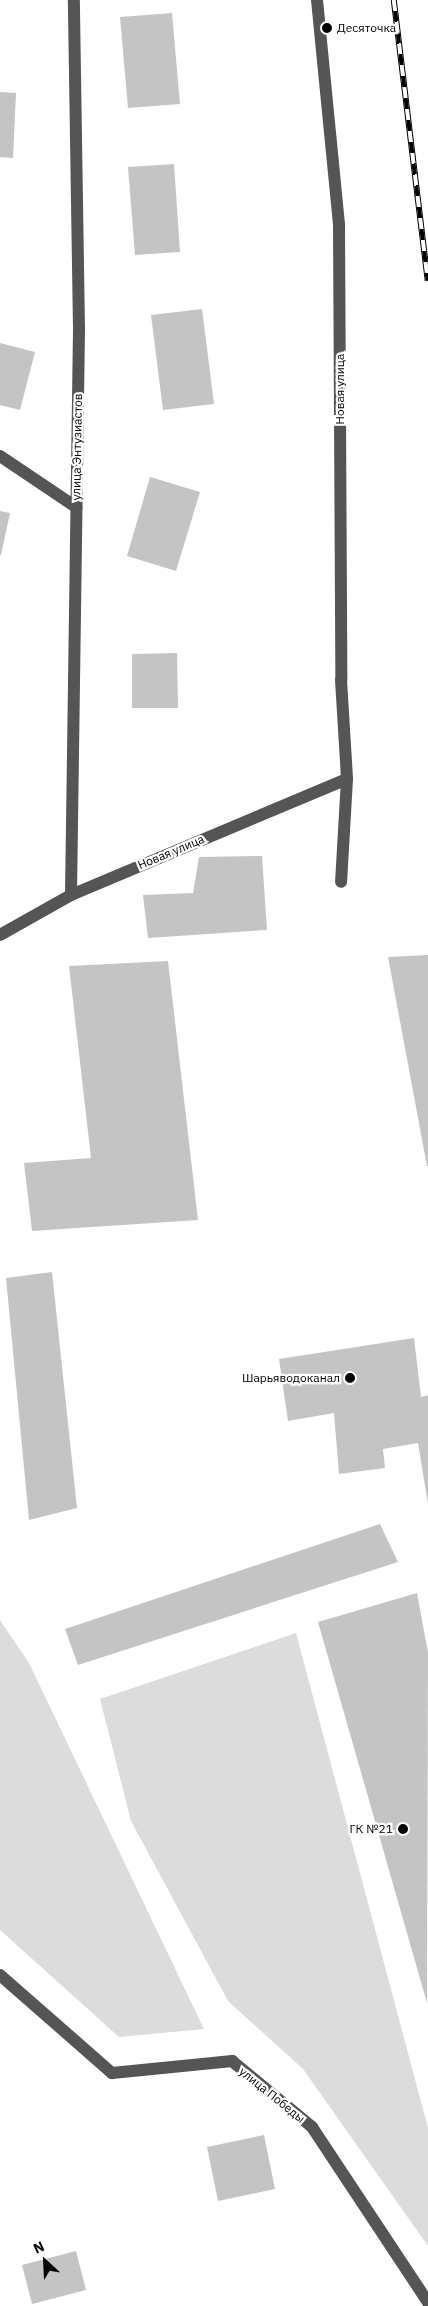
<!DOCTYPE html>
<html>
<head>
<meta charset="utf-8">
<style>
	body { margin:0 }
	#map { position:relative; width:428px; height:2306px; overflow:hidden; background:#fff; font-family:"IBM Plex Sans",sans-serif }
	div>[style] { position:absolute }
	[style*='--x'] { left:calc(var(--x)*1px); top:calc(var(--y)*1px); width:calc(var(--w)*1px); rotate:calc(var(--a)*1deg) }
	.green>* { inset:0; background:#dcdcdc }
	.building>* { inset:0; background:#c4c4c4 }
	.minor>* { height:12px; margin:-6px; padding:0 6px; transform-origin:6px; border-radius:6px; background:#555 }
	.rail>* { height:5.5px; margin-top:-2.75px; transform-origin:0; background:repeating-linear-gradient(90deg,#fff 0 11px,#000 0 22px); box-sizing:border-box; border-block:1px solid #000 }
	.dots>* { width:14px; height:14px; translate:-50% -50%; box-sizing:border-box; border:2px solid #fff; border-radius:50% }
	span { translate:-50% -50%; white-space:nowrap; text-align:center; line-height:1.15; -webkit-text-stroke:4.5px #fff; paint-order:stroke }
	.poi-label { font-size:12px; color:#000 }
	.left { translate:0 -50%; text-align:left }
	.right { translate:-100% -50%; text-align:right }
	.street-label { font-size:12px; color:#000 }
	.north { position:absolute; left:20px; top:2236px; width:50px; height:50px; -webkit-text-stroke:4px #fff; paint-order:stroke; rotate:335deg; font-size:14px; font-weight:700; line-height:20px; text-align:center; color:#000 }
	.north::after { content:''; display:block; margin:auto; width:18px; height:22px; background:#000; clip-path:polygon(50% 0,100% 100%,50% 72%,0 100%) }
</style>
</head>
<body>
<div id="map">
	<div class="green">
		<div style="clip-path:polygon(0 1620px,29px 1663px,204px 2029px,119px 2037px,0 1930px)"></div>
		<div style="clip-path:polygon(296px 1633px,428px 2128px,428px 2246px,303px 2069px,228px 2001px,131px 1821px,100px 1699px)"></div>
	</div>
	<div class="building">
		<div style="clip-path:polygon(172px 13px,180px 104px,128px 108px,120px 17px)"></div>
		<div style="clip-path:polygon(0 92px,16px 93px,13px 158px,0 157px)"></div>
		<div style="clip-path:polygon(174px 164px,180px 252px,135px 255px,128px 167px)"></div>
		<div style="clip-path:polygon(202px 309px,214px 404px,163px 410px,151px 315px)"></div>
		<div style="clip-path:polygon(0 343px,35px 352px,20px 410px,0 405px)"></div>
		<div style="clip-path:polygon(150px 477px,200px 492px,176px 571px,127px 556px)"></div>
		<div style="clip-path:polygon(0 511px,10px 513px,1px 555px,0 555px)"></div>
		<div style="clip-path:polygon(177px 653px,178px 708px,132px 708px,132px 654px)"></div>
		<div style="clip-path:polygon(262px 856px,267px 930px,148px 938px,143px 895px,193px 893px,199px 857px)"></div>
		<div style="clip-path:polygon(428px 955px,428px 1166px,427px 1166px,388px 957px)"></div>
		<div style="clip-path:polygon(168px 961px,198px 1220px,32px 1231px,24px 1163px,91px 1158px,69px 966px)"></div>
		<div style="clip-path:polygon(52px 1272px,77px 1508px,29px 1520px,6px 1278px)"></div>
		<div style="clip-path:polygon(414px 1338px,421px 1397px,428px 1395px,428px 1504px,418px 1443px,383px 1449px,385px 1468px,339px 1474px,334px 1413px,288px 1421px,279px 1359px)"></div>
		<div style="clip-path:polygon(380px 1524px,398px 1562px,78px 1665px,65px 1629px)"></div>
		<div style="clip-path:polygon(417px 1593px,428px 1653px,427px 2003px,318px 1622px)"></div>
		<div style="clip-path:polygon(264px 2135px,275px 2189px,218px 2201px,207px 2147px)"></div>
		<div style="clip-path:polygon(76px 2251px,86px 2290px,32px 2304px,22px 2265px)"></div>
	</div>
	<div class="minor">
		<div style="--x:317;--y:0;--w:226;--a:84.4"></div>
		<div style="--x:339;--y:225;--w:455;--a:89.7"></div>
		<div style="--x:341;--y:680;--w:99;--a:86.5"></div>
		<div style="--x:347;--y:779;--w:103;--a:93.3"></div>
		<div style="--x:0;--y:456;--w:92;--a:33.9"></div>
		<div style="--x:71;--y:895;--w:566;--a:-89.19"></div>
		<div style="--x:79;--y:329;--w:329;--a:-90.9"></div>
		<div style="--x:0;--y:935;--w:81;--a:-29.4"></div>
		<div style="--x:71;--y:895;--w:299;--a:-22.8"></div>
		<div style="--x:0;--y:1975;--w:149;--a:41.2"></div>
		<div style="--x:112;--y:2073;--w:121;--a:-5.7"></div>
		<div style="--x:232;--y:2061;--w:104;--a:39.5"></div>
		<div style="--x:312;--y:2127;--w:210;--a:56.5"></div>
	</div>
	<div class="rail">
		<div style="--x:394;--y:0;--w:283;--a:83.1"></div>
	</div>
	<div class="dots">
		<div style="left:327px;top:28px;background:#000"></div>
		<div style="left:350px;top:1378px;background:#000"></div>
		<div style="left:403px;top:1829px;background:#000"></div>
	</div>
	<div class="poi-label">
		<span class="left" style="left:337px;top:28px">Десяточка</span>
		<span class="right" style="left:340px;top:1378px">Шарьяводоканал</span>
		<span class="right" style="left:393px;top:1829px">ГК №21</span>
	</div>
	<div class="street-label">
		<span style="left:340px;top:389px;rotate:-90deg">Новая улица</span>
		<span style="left:77px;top:447px;rotate:-89deg">улица Энтузиастов</span>
		<span style="left:171px;top:852px;rotate:-23deg">Новая улица</span>
		<span style="left:272px;top:2095px;rotate:39deg">улица Победы</span>
	</div>
	<div class="north">N</div>
</div>
</body>
</html>
